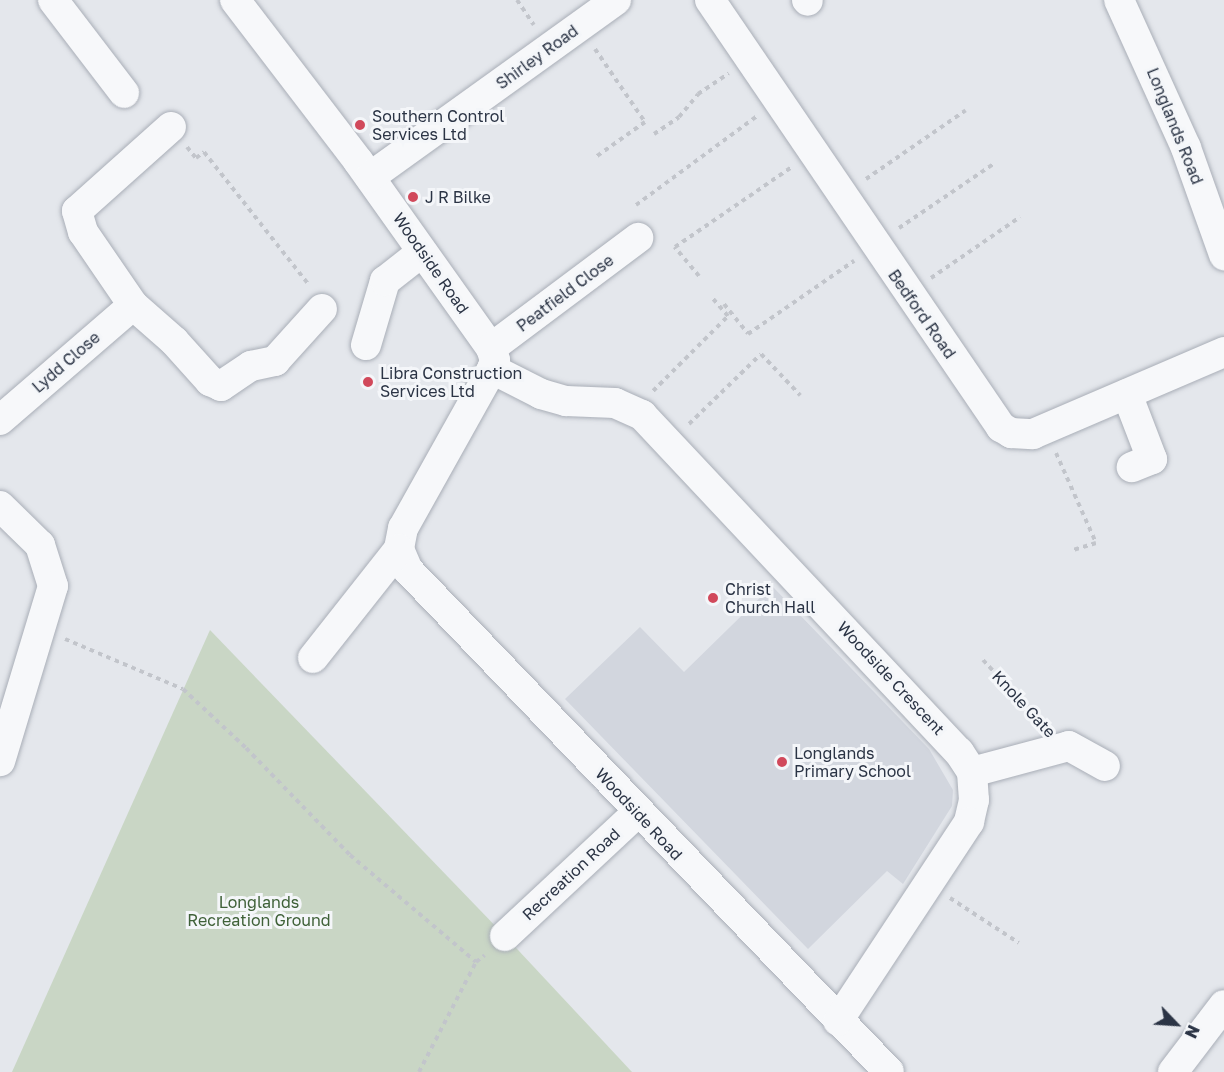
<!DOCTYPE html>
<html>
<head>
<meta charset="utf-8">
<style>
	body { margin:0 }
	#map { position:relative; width:1224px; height:1072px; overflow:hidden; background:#e4e7ec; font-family:"Golos Text",sans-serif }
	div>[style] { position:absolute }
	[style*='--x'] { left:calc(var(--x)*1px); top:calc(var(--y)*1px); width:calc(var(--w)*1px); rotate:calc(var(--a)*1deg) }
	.built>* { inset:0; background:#d2d6de }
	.green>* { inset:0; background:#c9d6c5 }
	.path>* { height:4px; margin-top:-2px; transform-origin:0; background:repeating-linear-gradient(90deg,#c2c5cb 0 4.5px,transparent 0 9px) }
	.roads { filter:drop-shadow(0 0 2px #a9aeb7) drop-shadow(0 0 2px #a9aeb7) }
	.minor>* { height:30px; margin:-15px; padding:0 15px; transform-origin:15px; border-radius:15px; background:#f7f8fa }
	.dots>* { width:16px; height:16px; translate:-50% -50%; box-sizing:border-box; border:3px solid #f4f6f9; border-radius:50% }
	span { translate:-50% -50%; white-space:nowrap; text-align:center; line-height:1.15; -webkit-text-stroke:6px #f4f6f9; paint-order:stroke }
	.street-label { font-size:16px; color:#2b3445 }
	.poi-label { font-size:16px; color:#2b3445 }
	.left { translate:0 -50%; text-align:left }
	.park-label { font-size:16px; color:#3f6138 }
	.north { position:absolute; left:1146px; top:994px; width:60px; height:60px; -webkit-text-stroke:4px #f4f6f9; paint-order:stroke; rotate:115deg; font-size:16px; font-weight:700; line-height:24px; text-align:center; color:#2b3445 }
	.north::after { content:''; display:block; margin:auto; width:21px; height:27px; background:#2b3445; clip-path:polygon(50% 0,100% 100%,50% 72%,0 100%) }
</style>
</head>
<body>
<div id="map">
	<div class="built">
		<div style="clip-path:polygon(772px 586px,929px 749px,953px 790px,952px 806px,903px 884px,887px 871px,808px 949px,565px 699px,640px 627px,684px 672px)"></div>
	</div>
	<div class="green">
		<div style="clip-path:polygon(210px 630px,505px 936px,632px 1072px,12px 1072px)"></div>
	</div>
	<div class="path">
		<div style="--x:517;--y:0;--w:30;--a:56"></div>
		<div style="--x:595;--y:49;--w:88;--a:55.6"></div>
		<div style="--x:645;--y:122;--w:59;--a:144.7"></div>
		<div style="--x:654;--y:134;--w:30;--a:-34"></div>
		<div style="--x:679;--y:117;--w:30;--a:-50"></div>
		<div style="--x:698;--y:94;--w:37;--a:-34"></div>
		<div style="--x:187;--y:147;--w:14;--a:51"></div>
		<div style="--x:196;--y:158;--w:10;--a:-37"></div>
		<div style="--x:204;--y:152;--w:169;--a:51.7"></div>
		<div style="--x:866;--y:179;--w:121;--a:-34.6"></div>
		<div style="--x:636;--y:205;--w:150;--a:-36.3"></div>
		<div style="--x:899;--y:228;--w:116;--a:-34.1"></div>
		<div style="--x:699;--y:276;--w:38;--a:-130"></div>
		<div style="--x:675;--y:247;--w:142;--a:-34.4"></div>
		<div style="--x:931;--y:278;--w:108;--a:-34.4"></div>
		<div style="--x:724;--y:304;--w:38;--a:51"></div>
		<div style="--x:748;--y:334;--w:129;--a:-34.6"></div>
		<div style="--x:653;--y:391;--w:106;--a:-45"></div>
		<div style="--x:728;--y:316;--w:23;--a:-131"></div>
		<div style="--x:689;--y:424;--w:100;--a:-44.2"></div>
		<div style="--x:761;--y:354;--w:57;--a:46.4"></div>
		<div style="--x:1056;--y:453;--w:98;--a:66"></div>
		<div style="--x:1096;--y:543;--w:24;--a:163"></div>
		<div style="--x:65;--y:639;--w:128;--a:23"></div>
		<div style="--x:183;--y:689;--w:86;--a:43.1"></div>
		<div style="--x:246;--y:748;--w:149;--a:45.8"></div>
		<div style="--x:350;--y:855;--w:165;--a:40.3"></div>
		<div style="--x:983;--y:660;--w:89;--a:46.8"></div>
		<div style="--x:950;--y:898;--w:82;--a:33.1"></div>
		<div style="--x:419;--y:1072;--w:124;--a:-62.6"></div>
		<div style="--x:476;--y:962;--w:11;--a:-38"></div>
	</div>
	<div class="roads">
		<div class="minor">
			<div style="--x:53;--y:0;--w:117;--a:52.6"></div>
			<div style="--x:235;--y:0;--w:203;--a:52.6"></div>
			<div style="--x:358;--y:161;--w:229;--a:54.6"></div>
			<div style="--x:491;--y:348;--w:13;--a:72"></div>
			<div style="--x:495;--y:360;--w:9;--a:108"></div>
			<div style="--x:492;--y:369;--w:182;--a:119.2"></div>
			<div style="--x:403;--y:528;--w:21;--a:101"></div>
			<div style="--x:399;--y:549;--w:23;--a:67"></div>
			<div style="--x:408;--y:570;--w:695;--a:46.22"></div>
			<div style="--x:710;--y:0;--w:517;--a:55.73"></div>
			<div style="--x:1001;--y:427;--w:12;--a:31"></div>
			<div style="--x:1011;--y:433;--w:22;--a:3"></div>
			<div style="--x:1033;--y:434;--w:208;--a:-23.2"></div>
			<div style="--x:807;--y:0;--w:1;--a:45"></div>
			<div style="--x:1119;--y:0;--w:162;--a:65.6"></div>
			<div style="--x:1186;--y:148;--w:114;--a:70.4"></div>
			<div style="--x:370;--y:177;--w:303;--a:-35.7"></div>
			<div style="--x:133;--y:305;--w:55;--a:41.3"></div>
			<div style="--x:174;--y:341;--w:54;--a:48"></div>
			<div style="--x:210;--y:381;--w:12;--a:24"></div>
			<div style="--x:221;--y:386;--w:36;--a:-34"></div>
			<div style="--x:251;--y:366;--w:25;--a:-12"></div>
			<div style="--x:275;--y:361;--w:70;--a:-47.9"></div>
			<div style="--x:366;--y:345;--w:67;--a:-73.5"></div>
			<div style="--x:385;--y:281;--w:47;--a:-38.1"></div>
			<div style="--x:491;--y:348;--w:184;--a:-36.8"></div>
			<div style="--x:492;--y:369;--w:55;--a:27"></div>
			<div style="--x:541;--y:394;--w:26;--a:16"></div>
			<div style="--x:566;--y:401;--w:49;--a:2.3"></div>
			<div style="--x:615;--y:403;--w:30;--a:24"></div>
			<div style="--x:642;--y:415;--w:463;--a:46.8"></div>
			<div style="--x:959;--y:752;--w:24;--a:57"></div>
			<div style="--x:972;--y:772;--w:28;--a:86"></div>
			<div style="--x:974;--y:800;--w:23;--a:103"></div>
			<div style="--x:969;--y:822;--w:238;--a:123.4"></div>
			<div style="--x:1127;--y:394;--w:70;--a:69"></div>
			<div style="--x:1152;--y:459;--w:22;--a:158"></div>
			<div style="--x:0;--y:420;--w:176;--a:-40.8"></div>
			<div style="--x:133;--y:305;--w:88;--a:-124.4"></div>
			<div style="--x:83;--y:232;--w:22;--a:-106"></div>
			<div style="--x:77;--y:211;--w:126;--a:-41.8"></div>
			<div style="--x:0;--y:506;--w:56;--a:44.3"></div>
			<div style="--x:40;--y:545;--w:43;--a:72.4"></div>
			<div style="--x:53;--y:586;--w:183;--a:106.8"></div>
			<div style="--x:313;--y:658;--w:139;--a:-51.7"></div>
			<div style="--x:972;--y:772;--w:100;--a:-15"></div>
			<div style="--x:1069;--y:746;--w:41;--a:29.1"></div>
			<div style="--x:505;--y:936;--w:182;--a:-43"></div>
			<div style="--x:1173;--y:1072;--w:84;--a:-52.7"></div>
		</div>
	</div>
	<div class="dots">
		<div style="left:360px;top:125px;background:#d1495b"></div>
		<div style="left:413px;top:197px;background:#d1495b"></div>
		<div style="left:368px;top:382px;background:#d1495b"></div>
		<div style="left:713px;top:598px;background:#d1495b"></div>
		<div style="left:782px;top:762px;background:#d1495b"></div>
	</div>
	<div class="street-label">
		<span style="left:537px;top:57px;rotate:-36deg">Shirley Road</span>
		<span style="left:1175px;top:126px;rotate:68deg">Longlands Road</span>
		<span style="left:431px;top:263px;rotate:55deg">Woodside Road</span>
		<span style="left:565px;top:293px;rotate:-37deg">Peatfield Close</span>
		<span style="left:922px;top:314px;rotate:55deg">Bedford Road</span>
		<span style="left:66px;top:362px;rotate:-41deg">Lydd Close</span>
		<span style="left:891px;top:678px;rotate:47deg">Woodside Crescent</span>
		<span style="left:1024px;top:704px;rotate:47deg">Knole Gate</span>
		<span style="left:639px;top:814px;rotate:47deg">Woodside Road</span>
		<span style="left:571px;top:874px;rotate:-43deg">Recreation Road</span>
	</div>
	<div class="poi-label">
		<span class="left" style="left:372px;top:125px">Southern Control<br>Services Ltd</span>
		<span class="left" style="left:425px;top:197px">J R Bilke</span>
		<span class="left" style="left:380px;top:382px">Libra Construction<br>Services Ltd</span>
		<span class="left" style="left:725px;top:598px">Christ<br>Church Hall</span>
		<span class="left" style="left:794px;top:762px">Longlands<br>Primary School</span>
	</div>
	<div class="park-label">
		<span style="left:259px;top:911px">Longlands<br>Recreation Ground</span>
	</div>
	<div class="north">N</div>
</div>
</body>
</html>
